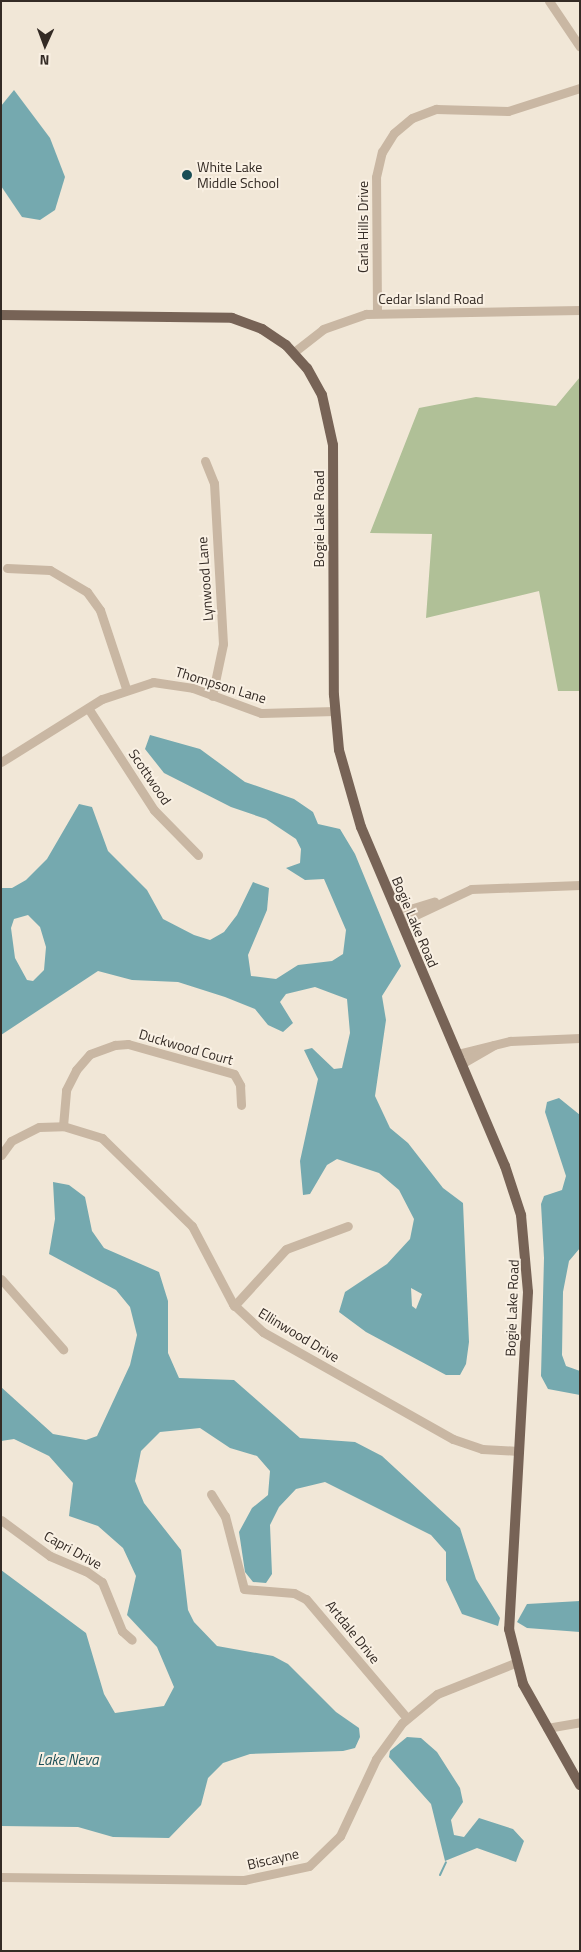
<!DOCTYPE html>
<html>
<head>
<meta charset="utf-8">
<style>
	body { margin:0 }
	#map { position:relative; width:581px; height:1952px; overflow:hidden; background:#f1e7d7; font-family:"Titillium Web",sans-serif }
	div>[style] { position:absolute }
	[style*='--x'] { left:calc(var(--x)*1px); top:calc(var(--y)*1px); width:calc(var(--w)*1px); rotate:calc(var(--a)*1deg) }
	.green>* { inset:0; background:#b0c097 }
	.water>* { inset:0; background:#75a9af }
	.stream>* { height:2px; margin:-1px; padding:0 1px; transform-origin:1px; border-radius:1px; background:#75a9af }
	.minor>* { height:9px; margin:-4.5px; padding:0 4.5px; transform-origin:4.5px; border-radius:4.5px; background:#c9b7a3 }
	.major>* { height:10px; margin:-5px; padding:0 5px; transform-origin:5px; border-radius:5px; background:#776356 }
	.dots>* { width:14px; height:14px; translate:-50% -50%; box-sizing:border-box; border:2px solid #f9f0e3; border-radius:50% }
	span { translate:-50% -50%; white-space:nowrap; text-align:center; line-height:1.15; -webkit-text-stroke:4px #f9f0e3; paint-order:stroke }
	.poi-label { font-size:14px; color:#342b25 }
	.left { translate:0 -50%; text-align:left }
	.street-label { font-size:14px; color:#342b25 }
	.water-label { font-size:15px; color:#1a4e56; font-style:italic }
	.frame { position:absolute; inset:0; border:2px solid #342b25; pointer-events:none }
	.north { position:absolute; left:20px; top:20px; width:50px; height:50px; -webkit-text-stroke:4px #f9f0e3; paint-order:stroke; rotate:182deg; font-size:14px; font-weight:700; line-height:20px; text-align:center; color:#342b25 }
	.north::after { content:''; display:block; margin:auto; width:18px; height:22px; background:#342b25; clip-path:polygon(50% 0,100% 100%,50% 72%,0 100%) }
</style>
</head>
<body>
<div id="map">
	<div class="green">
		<div style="clip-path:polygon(580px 377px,580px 691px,558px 691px,539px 591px,426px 618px,432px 534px,370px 533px,419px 408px,476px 397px,556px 406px)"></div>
	</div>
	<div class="water">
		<div style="clip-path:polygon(14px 90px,50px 138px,65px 177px,55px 210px,40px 220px,22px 217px,1px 186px,1px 106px)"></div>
		<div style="clip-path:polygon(evenodd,150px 735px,200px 749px,245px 782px,294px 799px,313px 812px,318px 824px,340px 829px,355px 854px,401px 966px,382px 996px,386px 1020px,375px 1096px,390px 1128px,408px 1143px,443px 1188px,463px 1203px,469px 1342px,466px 1364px,460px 1375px,446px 1375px,366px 1332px,339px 1312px,345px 1292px,387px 1264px,410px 1239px,414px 1219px,399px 1190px,379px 1173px,337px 1159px,327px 1165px,310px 1194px,303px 1195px,300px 1161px,318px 1079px,304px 1050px,312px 1048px,334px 1069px,342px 1068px,350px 1033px,347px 999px,315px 987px,286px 994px,280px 1002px,293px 1023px,283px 1032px,268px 1025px,255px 1009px,225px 997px,178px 982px,132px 980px,98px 971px,1px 1035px,1px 888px,12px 888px,26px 880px,47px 859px,79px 804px,92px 807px,108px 851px,147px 890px,163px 919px,194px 935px,210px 940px,224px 932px,237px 915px,253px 882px,269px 888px,267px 910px,248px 955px,251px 976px,276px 979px,298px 965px,332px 961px,343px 954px,346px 930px,324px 879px,305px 880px,286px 868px,300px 863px,301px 849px,296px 839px,266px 819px,231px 807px,164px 773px,145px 749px,150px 735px,28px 915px,40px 927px,46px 947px,44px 970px,33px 981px,27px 980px,15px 958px,11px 928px,14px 919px,28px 915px,150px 735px,411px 1288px,422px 1294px,416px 1309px,412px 1306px,411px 1288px)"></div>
		<div style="clip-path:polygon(559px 1098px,580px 1115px,580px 1248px,569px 1261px,563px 1292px,562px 1355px,566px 1366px,580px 1371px,580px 1395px,548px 1389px,541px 1376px,544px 1258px,541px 1204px,544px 1196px,562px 1190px,566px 1176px,545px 1112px,547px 1102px)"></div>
		<div style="clip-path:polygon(53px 1182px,69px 1185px,85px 1197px,92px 1231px,104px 1248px,159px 1272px,168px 1301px,168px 1353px,179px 1378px,234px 1380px,300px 1438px,355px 1442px,382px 1456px,460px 1528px,476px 1579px,500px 1618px,498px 1626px,462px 1614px,446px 1580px,446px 1552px,431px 1535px,325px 1482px,296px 1489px,279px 1507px,270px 1525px,272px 1574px,266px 1583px,253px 1582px,245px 1572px,239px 1532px,252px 1508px,268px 1495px,270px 1471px,257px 1456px,230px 1448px,200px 1428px,160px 1432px,141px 1451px,135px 1481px,144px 1503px,181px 1550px,188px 1610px,194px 1622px,217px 1646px,273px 1656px,288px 1664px,336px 1712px,359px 1728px,360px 1737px,355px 1748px,343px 1751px,250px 1754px,223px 1763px,208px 1778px,201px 1805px,169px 1838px,113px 1837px,78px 1827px,1px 1826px,1px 1570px,86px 1633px,104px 1694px,115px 1713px,164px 1706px,174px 1687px,157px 1647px,127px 1615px,136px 1576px,123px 1548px,98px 1526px,69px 1516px,73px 1483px,49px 1456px,14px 1439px,1px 1441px,1px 1387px,53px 1434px,86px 1440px,97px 1436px,130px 1365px,137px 1335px,130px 1307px,116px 1290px,49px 1254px,55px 1219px)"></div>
		<div style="clip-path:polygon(580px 1601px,580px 1632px,527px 1628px,517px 1622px,527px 1604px)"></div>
		<div style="clip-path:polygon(407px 1737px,421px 1738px,437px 1752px,460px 1788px,463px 1802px,451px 1820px,454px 1835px,464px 1837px,479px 1818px,513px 1829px,524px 1841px,516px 1862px,477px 1848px,445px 1861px,431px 1804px,389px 1757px,390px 1751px)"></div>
	</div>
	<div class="stream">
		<div style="--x:440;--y:1875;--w:14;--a:-65"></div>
	</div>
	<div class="minor">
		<div style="--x:549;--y:1;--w:55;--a:56"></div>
		<div style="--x:377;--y:313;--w:136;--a:-90.4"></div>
		<div style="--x:376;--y:177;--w:26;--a:-77"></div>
		<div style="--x:382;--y:152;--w:22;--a:-58"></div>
		<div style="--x:394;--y:133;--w:23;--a:-40"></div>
		<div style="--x:412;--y:118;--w:26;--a:-21"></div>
		<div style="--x:436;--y:109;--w:72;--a:1.6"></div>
		<div style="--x:508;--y:111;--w:76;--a:-17.7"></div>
		<div style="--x:294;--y:352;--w:37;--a:-38"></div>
		<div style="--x:323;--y:329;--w:46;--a:-19.2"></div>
		<div style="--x:366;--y:314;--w:214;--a:-1.1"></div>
		<div style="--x:205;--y:461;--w:24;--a:68"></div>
		<div style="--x:214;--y:483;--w:161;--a:86.8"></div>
		<div style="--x:223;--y:644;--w:53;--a:101.9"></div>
		<div style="--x:7;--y:568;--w:43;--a:2.7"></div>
		<div style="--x:50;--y:570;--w:43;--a:30.7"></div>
		<div style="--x:87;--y:592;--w:22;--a:54"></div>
		<div style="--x:100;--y:610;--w:82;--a:71.6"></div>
		<div style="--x:88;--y:708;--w:121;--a:57.1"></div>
		<div style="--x:154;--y:810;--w:63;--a:45.6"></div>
		<div style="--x:1;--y:762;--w:119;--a:-32"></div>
		<div style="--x:102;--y:699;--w:54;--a:-18.4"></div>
		<div style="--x:153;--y:682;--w:40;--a:8.5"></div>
		<div style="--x:193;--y:688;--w:72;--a:20.2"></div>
		<div style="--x:261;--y:713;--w:74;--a:-1.5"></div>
		<div style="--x:397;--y:913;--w:39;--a:-17"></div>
		<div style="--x:401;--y:922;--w:77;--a:-25.2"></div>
		<div style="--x:471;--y:889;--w:109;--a:-2.1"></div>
		<div style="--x:457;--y:1054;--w:55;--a:-13.8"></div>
		<div style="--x:510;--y:1041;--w:70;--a:-2.5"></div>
		<div style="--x:461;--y:1064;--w:38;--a:-30"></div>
		<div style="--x:63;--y:1126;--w:36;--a:-85"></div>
		<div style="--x:66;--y:1090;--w:22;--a:-63"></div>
		<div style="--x:76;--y:1070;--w:21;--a:-49"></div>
		<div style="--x:90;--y:1054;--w:27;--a:-20"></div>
		<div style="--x:115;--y:1045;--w:13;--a:-4"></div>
		<div style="--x:128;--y:1044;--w:110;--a:15.8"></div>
		<div style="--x:234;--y:1074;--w:13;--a:61"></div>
		<div style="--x:240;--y:1085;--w:20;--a:87"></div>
		<div style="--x:1;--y:1155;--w:17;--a:-54"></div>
		<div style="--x:11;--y:1141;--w:31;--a:-27"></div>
		<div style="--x:39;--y:1127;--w:24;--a:-2"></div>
		<div style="--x:63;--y:1126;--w:41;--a:17.1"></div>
		<div style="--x:102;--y:1138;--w:126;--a:44.4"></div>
		<div style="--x:192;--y:1226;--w:88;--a:62.3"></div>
		<div style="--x:233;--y:1304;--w:41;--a:43"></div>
		<div style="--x:263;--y:1332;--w:218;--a:29.4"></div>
		<div style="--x:453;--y:1439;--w:31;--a:19"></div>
		<div style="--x:482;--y:1449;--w:36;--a:3"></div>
		<div style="--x:1;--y:1279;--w:94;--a:48.5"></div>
		<div style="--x:234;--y:1306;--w:77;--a:-47.6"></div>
		<div style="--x:286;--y:1249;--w:66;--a:-20.4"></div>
		<div style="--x:211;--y:1494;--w:26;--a:58"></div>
		<div style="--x:225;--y:1516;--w:75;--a:75.4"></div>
		<div style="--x:244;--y:1589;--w:50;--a:4.6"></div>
		<div style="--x:294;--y:1593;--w:13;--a:27"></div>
		<div style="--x:306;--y:1599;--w:156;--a:49.7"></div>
		<div style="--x:1;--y:1520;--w:61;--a:36.3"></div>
		<div style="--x:50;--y:1556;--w:39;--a:23"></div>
		<div style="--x:86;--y:1571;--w:19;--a:35"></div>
		<div style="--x:102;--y:1582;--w:53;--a:67.8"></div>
		<div style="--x:122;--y:1631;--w:13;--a:42"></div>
		<div style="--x:547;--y:1728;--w:34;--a:-10"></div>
		<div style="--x:1;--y:1877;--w:243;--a:0.7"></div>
		<div style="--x:244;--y:1880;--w:66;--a:-12.2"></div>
		<div style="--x:309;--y:1866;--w:43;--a:-44.1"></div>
		<div style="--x:340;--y:1836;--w:85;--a:-64.9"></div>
		<div style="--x:376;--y:1759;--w:44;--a:-54.2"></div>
		<div style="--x:402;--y:1723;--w:45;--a:-39.6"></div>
		<div style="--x:437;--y:1694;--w:84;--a:-21.7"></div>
	</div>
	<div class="major">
		<div style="--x:1;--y:315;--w:231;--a:0.7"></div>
		<div style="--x:232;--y:318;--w:32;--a:20"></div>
		<div style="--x:262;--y:329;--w:29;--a:34"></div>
		<div style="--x:286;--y:345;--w:31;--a:48"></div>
		<div style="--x:307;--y:368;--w:31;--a:61"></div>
		<div style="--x:322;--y:395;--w:51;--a:77.6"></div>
		<div style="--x:333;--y:445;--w:250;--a:89.8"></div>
		<div style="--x:334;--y:695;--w:55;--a:84.8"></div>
		<div style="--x:339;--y:750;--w:80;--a:74.1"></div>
		<div style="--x:361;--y:827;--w:368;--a:67"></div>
		<div style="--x:505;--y:1166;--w:52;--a:71.9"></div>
		<div style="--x:521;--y:1215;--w:77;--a:84.8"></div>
		<div style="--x:528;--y:1292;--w:338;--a:93.2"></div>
		<div style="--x:509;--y:1629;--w:57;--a:75.7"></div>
		<div style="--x:523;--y:1684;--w:116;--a:60.6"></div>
	</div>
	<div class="dots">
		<div style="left:187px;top:175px;background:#1a4e56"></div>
	</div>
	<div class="poi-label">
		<span class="left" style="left:197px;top:175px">White Lake<br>Middle School</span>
	</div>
	<div class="street-label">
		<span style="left:363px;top:227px;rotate:-90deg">Carla Hills Drive</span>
		<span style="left:431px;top:299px">Cedar Island Road</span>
		<span style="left:319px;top:519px;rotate:-90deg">Bogie Lake Road</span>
		<span style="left:205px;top:579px;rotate:-94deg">Lynwood Lane</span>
		<span style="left:221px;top:685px;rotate:17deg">Thompson Lane</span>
		<span style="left:150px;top:777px;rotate:56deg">Scottwood</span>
		<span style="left:415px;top:922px;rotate:67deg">Bogie Lake Road</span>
		<span style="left:186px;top:1047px;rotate:16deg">Duckwood Court</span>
		<span style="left:512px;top:1308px;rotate:-88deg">Bogie Lake Road</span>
		<span style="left:299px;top:1335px;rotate:31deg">Ellinwood Drive</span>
		<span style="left:73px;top:1550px;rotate:29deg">Capri Drive</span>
		<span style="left:353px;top:1632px;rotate:51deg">Artdale Drive</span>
		<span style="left:273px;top:1859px;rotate:-13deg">Biscayne</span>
	</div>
	<div class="water-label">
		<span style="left:68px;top:1760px">Lake Neva</span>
	</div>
	<div class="frame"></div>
	<div class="north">N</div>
</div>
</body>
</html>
